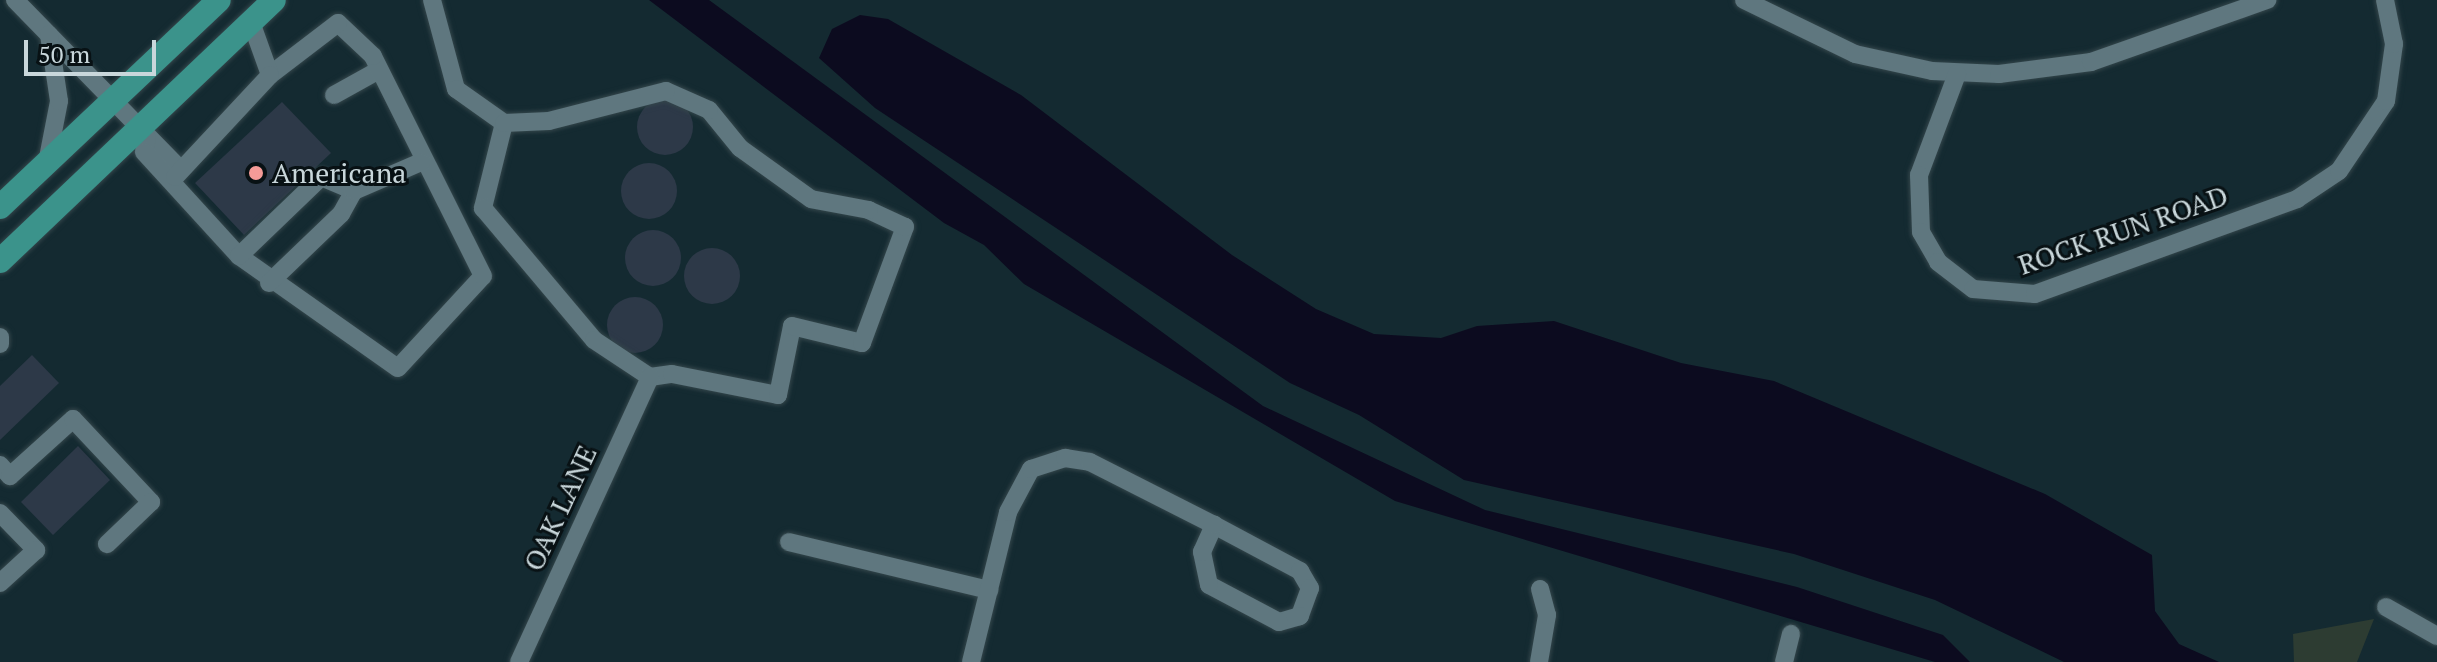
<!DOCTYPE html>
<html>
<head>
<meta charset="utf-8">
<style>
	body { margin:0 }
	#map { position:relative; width:2437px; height:662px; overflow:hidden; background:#142a31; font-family:"PT Serif",serif }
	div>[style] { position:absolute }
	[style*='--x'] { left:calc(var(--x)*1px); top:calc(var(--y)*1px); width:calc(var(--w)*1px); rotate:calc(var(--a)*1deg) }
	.green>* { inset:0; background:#2d3c32 }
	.water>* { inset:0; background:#0c0b1f }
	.building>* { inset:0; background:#2d3948 }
	.round { border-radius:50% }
	.roads { filter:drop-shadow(0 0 2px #34464b) drop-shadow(0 0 2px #34464b) }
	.minor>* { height:18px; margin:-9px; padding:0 9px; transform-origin:9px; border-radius:9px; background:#5f777f }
	.highway>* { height:24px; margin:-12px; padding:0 12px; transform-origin:12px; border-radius:12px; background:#3b938b }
	.dots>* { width:22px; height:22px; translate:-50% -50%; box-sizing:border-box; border:4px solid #081114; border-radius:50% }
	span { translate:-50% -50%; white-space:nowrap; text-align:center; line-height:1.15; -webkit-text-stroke:6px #081114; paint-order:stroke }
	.poi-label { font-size:28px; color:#c9d7db }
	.left { translate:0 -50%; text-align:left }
	.street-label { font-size:28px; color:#c9d7db }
	.scale { position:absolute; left:24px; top:40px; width:132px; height:36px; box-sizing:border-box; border:4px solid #c9d7db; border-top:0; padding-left:10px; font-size:24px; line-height:28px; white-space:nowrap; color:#c9d7db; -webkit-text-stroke:6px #081114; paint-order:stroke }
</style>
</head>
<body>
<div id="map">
	<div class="green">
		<div style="clip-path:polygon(2374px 619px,2357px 662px,2294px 662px,2293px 634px)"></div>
	</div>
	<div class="water">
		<div style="clip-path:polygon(649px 0,709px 0,1263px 406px,1485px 510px,1797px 587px,1943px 635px,1970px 662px,1935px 662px,1395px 501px,1024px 284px,984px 245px,944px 223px)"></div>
		<div style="clip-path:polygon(860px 15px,888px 19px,1021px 95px,1232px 255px,1316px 309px,1374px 334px,1441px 338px,1477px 326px,1554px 321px,1681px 363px,1774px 381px,2045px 494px,2152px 555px,2155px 611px,2179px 644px,2219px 662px,2064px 662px,1935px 600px,1794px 554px,1464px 480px,1359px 415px,1290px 383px,875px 108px,819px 58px,832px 29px)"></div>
	</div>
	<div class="building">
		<div class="round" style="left:637px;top:99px;width:56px;height:56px"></div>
		<div style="clip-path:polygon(282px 102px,331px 153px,244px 235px,195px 183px)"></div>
		<div class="round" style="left:621px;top:163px;width:56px;height:56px"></div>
		<div class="round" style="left:625px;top:230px;width:56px;height:56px"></div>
		<div class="round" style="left:684px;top:248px;width:56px;height:56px"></div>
		<div class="round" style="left:607px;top:297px;width:56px;height:56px"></div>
		<div style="clip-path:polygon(32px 355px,59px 383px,0 440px,0 386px)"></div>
		<div style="clip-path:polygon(78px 446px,110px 480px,53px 535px,21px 502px)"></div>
	</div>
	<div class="roads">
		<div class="minor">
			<div style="--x:15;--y:0;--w:236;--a:45.7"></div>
			<div style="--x:432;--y:0;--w:92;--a:74.9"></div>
			<div style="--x:456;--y:89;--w:59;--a:35.3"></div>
			<div style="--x:504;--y:123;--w:88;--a:103.9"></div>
			<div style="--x:483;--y:208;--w:172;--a:49.9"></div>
			<div style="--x:594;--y:340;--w:67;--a:33.5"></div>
			<div style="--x:650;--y:377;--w:22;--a:-8"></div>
			<div style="--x:672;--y:374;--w:108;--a:11.2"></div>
			<div style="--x:778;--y:395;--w:70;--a:-78.5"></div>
			<div style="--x:792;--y:326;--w:72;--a:13.7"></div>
			<div style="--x:862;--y:343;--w:124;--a:-69.7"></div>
			<div style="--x:905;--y:227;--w:40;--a:-155"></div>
			<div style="--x:869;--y:210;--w:59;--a:-169.3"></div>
			<div style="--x:811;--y:199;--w:87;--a:-144.3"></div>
			<div style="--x:740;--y:148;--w:49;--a:-129.2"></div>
			<div style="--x:709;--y:110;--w:47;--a:-156.2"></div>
			<div style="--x:666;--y:91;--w:121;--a:165.6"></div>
			<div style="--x:549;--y:121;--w:45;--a:177.5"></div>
			<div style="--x:1744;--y:0;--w:123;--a:25.9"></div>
			<div style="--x:1855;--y:54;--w:79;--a:12.4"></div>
			<div style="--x:1932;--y:71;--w:67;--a:2.6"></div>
			<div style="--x:1999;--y:74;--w:93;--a:-7.4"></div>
			<div style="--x:2091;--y:62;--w:187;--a:-19.4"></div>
			<div style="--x:1957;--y:74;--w:108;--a:110.6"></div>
			<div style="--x:1919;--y:175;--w:57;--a:88"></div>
			<div style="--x:1921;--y:232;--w:34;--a:60"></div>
			<div style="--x:1938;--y:262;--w:44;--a:37.6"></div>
			<div style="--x:1973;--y:289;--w:62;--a:4.6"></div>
			<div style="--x:2035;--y:294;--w:279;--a:-19.9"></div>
			<div style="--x:2297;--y:199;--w:50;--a:-33.7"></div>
			<div style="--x:2339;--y:171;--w:84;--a:-56.1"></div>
			<div style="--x:2386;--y:101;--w:58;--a:-82"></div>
			<div style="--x:2394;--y:44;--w:45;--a:-101.6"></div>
			<div style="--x:334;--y:95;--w:51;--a:-29.1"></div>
			<div style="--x:147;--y:138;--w:14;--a:102"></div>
			<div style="--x:144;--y:152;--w:141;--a:47.6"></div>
			<div style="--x:239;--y:256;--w:194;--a:35.2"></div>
			<div style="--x:398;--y:368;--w:125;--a:-47.3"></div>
			<div style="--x:483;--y:276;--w:246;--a:-116.6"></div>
			<div style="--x:373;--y:56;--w:48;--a:-136.7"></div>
			<div style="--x:338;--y:23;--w:86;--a:142.6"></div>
			<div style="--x:270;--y:75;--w:56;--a:-109.7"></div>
			<div style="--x:47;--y:163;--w:63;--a:-79"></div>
			<div style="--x:59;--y:101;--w:67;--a:-98.6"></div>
			<div style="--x:175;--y:177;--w:139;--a:-47"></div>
			<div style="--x:239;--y:256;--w:114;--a:-43.9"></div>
			<div style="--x:321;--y:177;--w:36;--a:23"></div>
			<div style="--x:269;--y:283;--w:100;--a:-43.8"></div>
			<div style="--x:341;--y:214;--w:26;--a:-61"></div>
			<div style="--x:354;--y:191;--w:73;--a:-23.4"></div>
			<div style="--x:0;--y:337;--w:7;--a:90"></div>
			<div style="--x:0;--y:465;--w:15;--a:48"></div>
			<div style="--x:10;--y:476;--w:85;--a:-42.1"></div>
			<div style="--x:73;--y:419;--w:114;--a:46.8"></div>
			<div style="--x:151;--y:502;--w:61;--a:136.3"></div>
			<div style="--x:0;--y:513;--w:52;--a:45.8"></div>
			<div style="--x:36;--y:550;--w:49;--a:137.5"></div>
			<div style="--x:1214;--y:525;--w:98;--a:28.1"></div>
			<div style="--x:1300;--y:571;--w:20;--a:60"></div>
			<div style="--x:1310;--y:588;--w:30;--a:110"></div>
			<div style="--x:1300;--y:616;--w:22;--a:164"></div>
			<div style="--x:1279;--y:622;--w:79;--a:-152.1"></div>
			<div style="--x:1209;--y:585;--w:34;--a:-102"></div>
			<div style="--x:1202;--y:552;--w:30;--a:-66"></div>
			<div style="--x:789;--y:542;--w:206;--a:13.5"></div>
			<div style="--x:2386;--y:607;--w:59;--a:29.6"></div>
			<div style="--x:519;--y:662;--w:314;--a:-65.3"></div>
			<div style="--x:971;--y:662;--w:154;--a:-76.1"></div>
			<div style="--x:1008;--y:512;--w:49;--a:-61.9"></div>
			<div style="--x:1031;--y:469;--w:36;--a:-18"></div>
			<div style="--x:1065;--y:458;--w:25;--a:9"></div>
			<div style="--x:1090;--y:462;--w:139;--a:26.9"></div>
			<div style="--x:1539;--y:662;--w:48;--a:-80.3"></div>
			<div style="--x:1547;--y:615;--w:27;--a:-105"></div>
			<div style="--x:1784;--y:662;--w:29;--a:-76"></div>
		</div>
		<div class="highway">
			<div style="--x:0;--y:207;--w:301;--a:-43.4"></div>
			<div style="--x:0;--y:261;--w:378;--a:-43.6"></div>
		</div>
	</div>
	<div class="dots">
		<div style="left:256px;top:173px;background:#f59b98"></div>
	</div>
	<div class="poi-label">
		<span class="left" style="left:272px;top:173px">Americana</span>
	</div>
	<div class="street-label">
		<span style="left:2123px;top:230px;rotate:-19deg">ROCK RUN ROAD</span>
		<span style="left:560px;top:508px;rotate:-65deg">OAK LANE</span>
	</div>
	<div class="scale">50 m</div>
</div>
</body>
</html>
